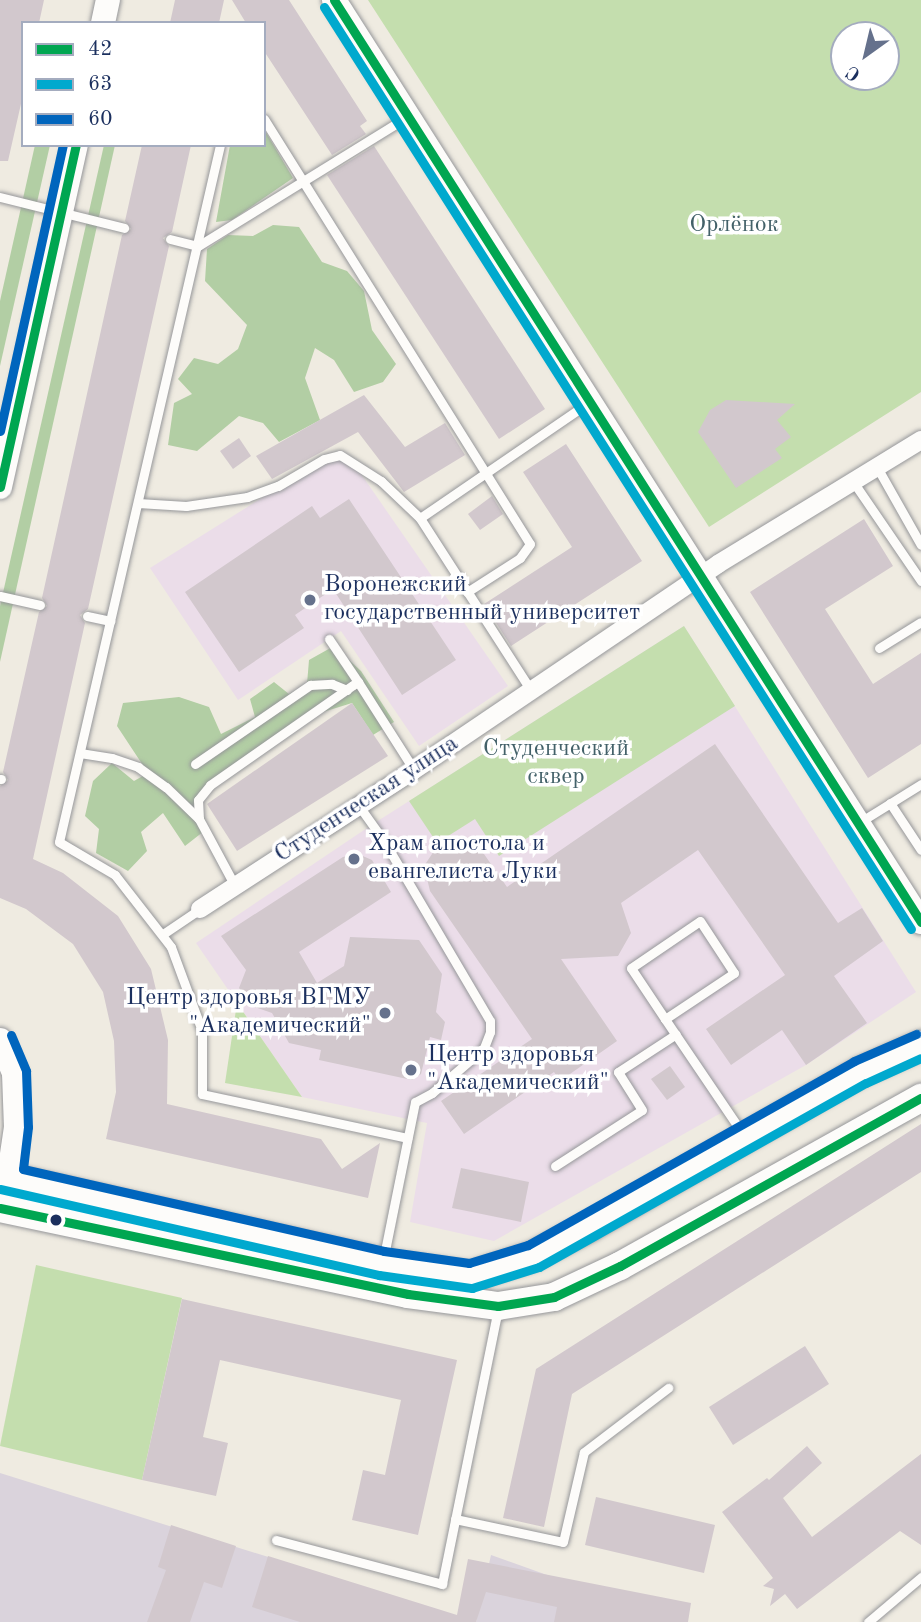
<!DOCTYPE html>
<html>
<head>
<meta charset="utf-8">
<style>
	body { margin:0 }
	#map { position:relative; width:921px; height:1622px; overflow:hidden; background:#efebe1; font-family:"Old Standard TT",serif }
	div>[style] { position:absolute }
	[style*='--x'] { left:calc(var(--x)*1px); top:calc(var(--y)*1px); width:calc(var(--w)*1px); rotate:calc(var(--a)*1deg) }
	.built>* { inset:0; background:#ebdde9 }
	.industrial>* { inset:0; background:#dad3dc }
	.green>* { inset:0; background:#c4deae }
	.forest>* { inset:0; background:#b2cea4 }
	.building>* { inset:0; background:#d2c8cd }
	.roads { filter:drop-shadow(0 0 2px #96979a) drop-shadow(0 0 2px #96979a) }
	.lane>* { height:9px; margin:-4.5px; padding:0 4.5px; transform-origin:4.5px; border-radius:4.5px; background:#fdfcfa }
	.street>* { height:18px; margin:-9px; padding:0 9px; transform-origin:9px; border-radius:9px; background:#fdfcfa }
	.secondary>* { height:24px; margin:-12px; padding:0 12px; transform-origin:12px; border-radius:12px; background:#fdfcfa }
	.primary>* { height:28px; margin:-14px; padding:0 14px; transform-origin:14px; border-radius:14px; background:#fdfcfa }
	.bus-1>* { height:9px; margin:-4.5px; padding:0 4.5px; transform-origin:4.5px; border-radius:4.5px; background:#00a651 }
	.bus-2>* { height:9px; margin:-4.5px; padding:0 4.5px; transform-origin:4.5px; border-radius:4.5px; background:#00a9ce }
	.bus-3>* { height:9px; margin:-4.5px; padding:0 4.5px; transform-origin:4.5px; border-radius:4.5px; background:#0065bd }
	.dots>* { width:19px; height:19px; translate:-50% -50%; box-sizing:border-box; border:4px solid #fff; border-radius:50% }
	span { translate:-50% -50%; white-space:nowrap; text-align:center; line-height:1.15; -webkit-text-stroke:7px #fff; paint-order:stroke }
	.park-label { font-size:24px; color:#436169 }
	.poi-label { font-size:24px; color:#1b2f5e }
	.left { translate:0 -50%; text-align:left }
	.right { translate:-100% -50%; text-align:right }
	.street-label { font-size:24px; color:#1b2f5e }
	.legend { position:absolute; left:21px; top:21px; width:245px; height:126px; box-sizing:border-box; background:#fff; border:2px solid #a4acbf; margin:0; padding:9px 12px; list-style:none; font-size:21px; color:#1b2f5e }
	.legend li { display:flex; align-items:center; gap:14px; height:35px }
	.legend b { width:35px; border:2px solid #a4acbf }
	.north { position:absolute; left:830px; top:21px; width:70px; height:70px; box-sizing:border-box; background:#fff; border:2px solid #a4acbf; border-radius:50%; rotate:214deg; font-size:19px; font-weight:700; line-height:28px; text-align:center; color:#1b2f5e }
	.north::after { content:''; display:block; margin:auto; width:24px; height:32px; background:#65718c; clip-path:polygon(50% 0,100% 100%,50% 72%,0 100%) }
</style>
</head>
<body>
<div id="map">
	<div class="built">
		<div style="clip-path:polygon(324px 459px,352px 461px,508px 686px,419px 746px,341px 631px,238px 700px,150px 568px)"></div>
		<div style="clip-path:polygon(684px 626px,916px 992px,806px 1065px,494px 1241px,410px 1222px,427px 1123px,302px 1097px,196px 943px,373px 824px)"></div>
	</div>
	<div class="industrial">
		<div style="clip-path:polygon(0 1473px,476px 1622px,491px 1555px,678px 1622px,0 1622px)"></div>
	</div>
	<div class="green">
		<div style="clip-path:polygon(evenodd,368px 0,921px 0,921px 392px,709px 527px,368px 0,844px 35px,886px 35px,886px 77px,844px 77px,844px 35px)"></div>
		<div style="clip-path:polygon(684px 626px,735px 706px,499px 856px,475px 819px,437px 843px,409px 801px)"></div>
		<div style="clip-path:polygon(237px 1003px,302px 1097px,225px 1083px)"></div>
		<div style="clip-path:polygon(36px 1265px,182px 1298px,142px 1480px,0 1446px)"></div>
	</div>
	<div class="forest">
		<div style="clip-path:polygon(264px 129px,293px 178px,232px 220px,216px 222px,230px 145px,264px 145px)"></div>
		<div style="clip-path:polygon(35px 145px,50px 145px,0 366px,0 301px)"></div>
		<div style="clip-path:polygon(104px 145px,115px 145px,0 662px,0 606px)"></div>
		<div style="clip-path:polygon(273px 225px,299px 227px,322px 262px,347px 271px,364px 291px,372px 330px,396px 364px,383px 382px,354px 392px,334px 360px,315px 348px,305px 378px,320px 420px,279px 442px,263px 423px,239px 416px,197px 451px,168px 445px,174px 403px,192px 394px,178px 379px,194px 358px,218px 364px,238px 349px,247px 325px,205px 281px,207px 249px,228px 235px,253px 236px)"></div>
		<div style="clip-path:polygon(334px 646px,361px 671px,394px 722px,373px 735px,352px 703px,323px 712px,261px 749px,198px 800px,208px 828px,185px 846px,163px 813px,141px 832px,147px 851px,128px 871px,96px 853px,99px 829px,85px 816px,93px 781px,112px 763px,134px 781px,148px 773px,117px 726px,123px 703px,179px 697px,209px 707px,221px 734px,255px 717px,250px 699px,274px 682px,289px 694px,307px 684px,309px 660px)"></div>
	</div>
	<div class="building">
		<div style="clip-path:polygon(0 0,44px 0,39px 23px,23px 23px,23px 95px,8px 161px,0 161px)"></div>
		<div style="clip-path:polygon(175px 0,224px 0,219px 23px,170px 23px)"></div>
		<div style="clip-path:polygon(232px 0,289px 0,367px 121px,360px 126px,366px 134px,332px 155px,264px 51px,264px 23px,246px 23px)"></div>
		<div style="clip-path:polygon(142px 145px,191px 145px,172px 232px,163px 238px,169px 246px,88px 609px,80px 615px,85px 623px,33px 859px,63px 873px,118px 916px,151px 969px,168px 1040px,167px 1104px,321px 1139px,342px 1169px,380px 1143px,368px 1198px,106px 1139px,116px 1092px,114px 1041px,103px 992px,73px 944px,26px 909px,0 898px,0 786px,8px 780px,3px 772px,39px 612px,47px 606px,42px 598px,122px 235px,131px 229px,125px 221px)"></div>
		<div style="clip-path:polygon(374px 146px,545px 409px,499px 439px,327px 175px)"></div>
		<div style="clip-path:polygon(364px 395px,405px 447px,445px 423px,465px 455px,404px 492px,358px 432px,272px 479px,256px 456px)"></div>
		<div style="clip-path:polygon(726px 400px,795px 404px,777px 420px,791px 437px,775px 449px,782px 458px,736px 488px,698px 432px,710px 410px)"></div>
		<div style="clip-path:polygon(239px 438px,251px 456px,233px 469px,220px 451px)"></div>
		<div style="clip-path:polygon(566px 444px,642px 561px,511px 646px,484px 604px,572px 547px,523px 472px)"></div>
		<div style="clip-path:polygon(492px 496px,503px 514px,480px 530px,468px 514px)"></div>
		<div style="clip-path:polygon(349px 499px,456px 660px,402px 695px,333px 589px,295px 615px,304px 628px,239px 672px,185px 592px,312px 506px,320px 518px)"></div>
		<div style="clip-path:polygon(864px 519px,893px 566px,825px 609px,873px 684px,921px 653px,921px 744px,868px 778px,750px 592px)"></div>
		<div style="clip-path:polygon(352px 703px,388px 756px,237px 851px,207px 804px)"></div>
		<div style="clip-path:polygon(715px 744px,838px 923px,862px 908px,883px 941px,834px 976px,867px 1023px,806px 1065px,782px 1030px,731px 1065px,706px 1029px,785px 975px,698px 850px,621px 903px,631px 933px,618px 956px,561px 959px,617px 1041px,560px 1081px,554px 1072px,464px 1134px,441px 1101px,532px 1039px,430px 891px,424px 866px,438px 845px,463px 840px,484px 854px,507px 887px)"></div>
		<div style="clip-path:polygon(358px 854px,372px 860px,391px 892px,299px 952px,317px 983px,344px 966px,350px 937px,419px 940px,442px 974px,436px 1012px,445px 1022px,441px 1040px,430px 1037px,421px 1074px,412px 1080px,319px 1060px,321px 1050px,289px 1043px,272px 1013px,252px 1006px,239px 988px,246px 970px,221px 936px,343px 857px)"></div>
		<div style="clip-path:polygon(670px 1066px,685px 1087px,667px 1100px,651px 1079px)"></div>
		<div style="clip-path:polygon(921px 1124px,921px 1172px,572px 1394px,544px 1527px,503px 1518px,536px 1369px)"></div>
		<div style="clip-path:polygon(461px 1168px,529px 1182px,521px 1222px,452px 1208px)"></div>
		<div style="clip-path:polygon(182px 1299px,457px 1360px,418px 1535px,352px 1520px,363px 1470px,385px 1475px,401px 1400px,220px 1360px,203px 1437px,228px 1443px,216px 1496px,142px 1480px)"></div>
		<div style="clip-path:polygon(805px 1346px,829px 1384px,733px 1445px,709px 1407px)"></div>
		<div style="clip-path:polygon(807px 1446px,822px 1463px,783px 1498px,812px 1537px,921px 1454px,921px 1545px,900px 1531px,797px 1609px,785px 1594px,770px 1606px,774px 1589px,763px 1586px,773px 1578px,722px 1512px,767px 1478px,769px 1480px)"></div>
		<div style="clip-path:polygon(596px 1497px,715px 1525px,704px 1573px,585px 1545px)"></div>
		<div style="clip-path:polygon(171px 1525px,236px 1546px,222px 1588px,204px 1582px,190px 1622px,147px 1622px,166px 1570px,158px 1567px)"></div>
		<div style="clip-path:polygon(268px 1556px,457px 1615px,468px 1559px,691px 1603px,688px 1622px,554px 1622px,557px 1607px,486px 1592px,476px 1622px,300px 1622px,252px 1607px)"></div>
	</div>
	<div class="roads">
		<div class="lane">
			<div style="--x:264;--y:119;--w:501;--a:57.96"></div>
			<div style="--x:530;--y:544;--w:17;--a:126"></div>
			<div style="--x:520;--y:558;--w:63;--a:147.3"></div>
			<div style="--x:220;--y:145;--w:715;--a:103.01"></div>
			<div style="--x:59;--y:842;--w:65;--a:30.5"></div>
			<div style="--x:115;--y:875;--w:91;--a:52.1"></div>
			<div style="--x:171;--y:947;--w:90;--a:69.7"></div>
			<div style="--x:202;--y:1031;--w:63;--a:90"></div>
			<div style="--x:202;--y:1094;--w:210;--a:12.1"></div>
			<div style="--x:0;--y:197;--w:128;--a:14"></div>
			<div style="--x:170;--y:239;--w:29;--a:14"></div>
			<div style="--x:198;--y:246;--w:246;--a:-31.7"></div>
			<div style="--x:878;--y:469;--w:87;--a:60.5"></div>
			<div style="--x:854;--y:483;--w:119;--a:55.6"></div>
			<div style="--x:138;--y:503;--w:48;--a:3.6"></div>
			<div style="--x:186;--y:506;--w:62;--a:-8.4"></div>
			<div style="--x:247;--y:497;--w:33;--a:-20"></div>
			<div style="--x:278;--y:486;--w:53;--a:-30.4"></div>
			<div style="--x:324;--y:459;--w:16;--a:-14"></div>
			<div style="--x:340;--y:455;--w:49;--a:32.4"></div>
			<div style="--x:381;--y:481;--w:54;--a:43.5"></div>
			<div style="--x:0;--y:596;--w:41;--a:12.7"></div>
			<div style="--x:87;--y:616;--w:24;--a:12"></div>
			<div style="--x:329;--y:639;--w:52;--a:56"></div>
			<div style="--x:879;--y:648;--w:49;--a:-31.8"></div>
			<div style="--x:532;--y:692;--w:207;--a:-122.8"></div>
			<div style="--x:420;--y:518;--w:204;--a:-34.4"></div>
			<div style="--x:80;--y:753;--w:32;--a:9"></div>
			<div style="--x:112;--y:758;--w:28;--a:19"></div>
			<div style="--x:138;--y:767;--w:34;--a:36"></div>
			<div style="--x:166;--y:787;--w:46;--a:44.1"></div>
			<div style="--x:195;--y:764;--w:140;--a:-34.5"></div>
			<div style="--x:310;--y:685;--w:22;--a:-3"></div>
			<div style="--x:332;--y:684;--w:16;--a:22"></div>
			<div style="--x:0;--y:779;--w:1;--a:0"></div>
			<div style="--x:890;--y:803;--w:56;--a:56.6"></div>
			<div style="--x:359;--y:806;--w:43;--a:54.5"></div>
			<div style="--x:384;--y:841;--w:209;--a:59.5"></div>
			<div style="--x:490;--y:1021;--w:11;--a:90"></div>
			<div style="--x:490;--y:1032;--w:17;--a:111"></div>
			<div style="--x:484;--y:1048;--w:69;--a:139.1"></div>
			<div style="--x:432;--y:1093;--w:19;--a:152"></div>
			<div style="--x:415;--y:1102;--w:161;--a:101.4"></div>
			<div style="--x:860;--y:822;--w:72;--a:-31.9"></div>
			<div style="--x:235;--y:886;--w:76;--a:-118.2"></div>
			<div style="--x:199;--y:819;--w:19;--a:-93"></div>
			<div style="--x:198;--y:800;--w:19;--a:-51"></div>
			<div style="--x:210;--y:785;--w:174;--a:-35"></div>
			<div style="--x:353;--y:685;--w:6;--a:-31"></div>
			<div style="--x:358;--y:682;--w:104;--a:57.5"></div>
			<div style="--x:700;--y:921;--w:62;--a:56.8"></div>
			<div style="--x:734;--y:973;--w:83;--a:146.3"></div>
			<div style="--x:665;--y:1019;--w:61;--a:-123.7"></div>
			<div style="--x:631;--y:968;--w:83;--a:-34.3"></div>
			<div style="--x:163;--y:934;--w:45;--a:-34"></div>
			<div style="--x:665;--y:1019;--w:139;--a:55.9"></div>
			<div style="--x:555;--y:1166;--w:103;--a:-32.8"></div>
			<div style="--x:642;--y:1110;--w:45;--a:-122.3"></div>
			<div style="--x:618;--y:1072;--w:69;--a:-33.2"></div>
			<div style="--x:455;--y:1519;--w:110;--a:12"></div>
			<div style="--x:563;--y:1542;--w:92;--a:-76.9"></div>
			<div style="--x:584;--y:1452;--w:106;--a:-37.3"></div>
			<div style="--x:276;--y:1540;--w:172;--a:14.8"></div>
			<div style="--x:442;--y:1584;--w:282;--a:-78.5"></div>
			<div style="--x:868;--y:1622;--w:70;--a:-40.3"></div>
		</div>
		<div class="street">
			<div style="--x:200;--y:909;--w:255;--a:-33"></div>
			<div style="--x:414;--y:770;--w:367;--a:-34.1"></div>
			<div style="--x:718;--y:564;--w:238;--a:-31.4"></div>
		</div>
		<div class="secondary">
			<div style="--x:334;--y:0;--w:1093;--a:57.52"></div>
			<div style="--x:103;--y:23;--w:24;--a:-78"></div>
			<div style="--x:0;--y:487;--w:350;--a:-77.5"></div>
			<div style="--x:0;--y:1040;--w:36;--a:67"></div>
			<div style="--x:14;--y:1073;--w:54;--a:87.9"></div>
			<div style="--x:16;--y:1127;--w:82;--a:98.4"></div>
		</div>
		<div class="primary">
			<div style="--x:0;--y:1176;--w:392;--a:12.8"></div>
			<div style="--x:382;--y:1263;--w:89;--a:8.4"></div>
			<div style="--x:470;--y:1276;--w:66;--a:-17.6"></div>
			<div style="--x:533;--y:1256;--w:65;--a:-27.3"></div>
			<div style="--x:591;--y:1226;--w:310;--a:-29.8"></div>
			<div style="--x:860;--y:1072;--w:67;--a:-23.9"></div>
			<div style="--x:0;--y:1208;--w:417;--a:11.9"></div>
			<div style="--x:408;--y:1294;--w:91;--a:7.6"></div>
			<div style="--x:498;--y:1306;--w:57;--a:-9.1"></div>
			<div style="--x:554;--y:1297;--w:73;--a:-25.2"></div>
			<div style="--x:620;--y:1266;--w:345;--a:-29.2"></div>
		</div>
	</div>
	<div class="bus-1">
		<div style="--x:334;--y:0;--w:1093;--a:57.52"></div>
		<div style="--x:0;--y:487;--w:350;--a:-77.5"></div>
		<div style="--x:0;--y:1208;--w:417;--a:11.9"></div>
		<div style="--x:408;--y:1294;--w:91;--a:7.6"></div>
		<div style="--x:498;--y:1306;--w:57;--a:-9.1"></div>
		<div style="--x:554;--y:1297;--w:73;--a:-25.2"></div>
		<div style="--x:620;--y:1266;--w:345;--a:-29.2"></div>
	</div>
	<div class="bus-2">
		<div style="--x:324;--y:7;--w:1093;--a:57.52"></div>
		<div style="--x:0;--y:1189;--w:389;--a:12.8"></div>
		<div style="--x:379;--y:1275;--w:94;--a:8"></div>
		<div style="--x:472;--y:1288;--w:70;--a:-17.4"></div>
		<div style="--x:539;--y:1267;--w:375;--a:-29.4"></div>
		<div style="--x:866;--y:1083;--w:60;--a:-24.4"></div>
	</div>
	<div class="bus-3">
		<div style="--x:0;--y:431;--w:293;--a:-77.6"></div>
		<div style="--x:11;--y:1035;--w:39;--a:67"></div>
		<div style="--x:26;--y:1071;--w:56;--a:88"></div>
		<div style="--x:28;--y:1127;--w:42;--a:96.8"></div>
		<div style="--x:23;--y:1169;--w:370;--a:12.8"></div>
		<div style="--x:384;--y:1251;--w:86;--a:8"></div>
		<div style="--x:469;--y:1263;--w:62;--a:-17"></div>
		<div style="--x:528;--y:1245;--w:374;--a:-29.4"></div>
		<div style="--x:854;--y:1061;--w:68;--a:-23.5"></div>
	</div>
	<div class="dots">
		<div style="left:310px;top:600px;background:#65718c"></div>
		<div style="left:354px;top:859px;background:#65718c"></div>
		<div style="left:385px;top:1013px;background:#65718c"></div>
		<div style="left:411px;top:1070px;background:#65718c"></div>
		<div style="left:56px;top:1220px;background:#1b2f5e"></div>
	</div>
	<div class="park-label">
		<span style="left:734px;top:226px">Орлёнок</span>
		<span style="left:556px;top:764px">Студенческий<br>сквер</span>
	</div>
	<div class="poi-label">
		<span class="left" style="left:324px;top:600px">Воронежский<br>государственный университет</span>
		<span class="left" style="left:368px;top:859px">Храм апостола и<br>евангелиста Луки</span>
		<span class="right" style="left:371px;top:1013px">Центр здоровья ВГМУ<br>"Академический"</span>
		<span class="left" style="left:427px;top:1070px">Центр здоровья<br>"Академический"</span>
	</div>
	<div class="street-label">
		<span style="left:367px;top:800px;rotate:-33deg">Студенческая улица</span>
	</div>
	<ul class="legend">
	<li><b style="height:9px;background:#00a651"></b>42</li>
	<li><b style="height:9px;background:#00a9ce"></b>63</li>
	<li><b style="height:9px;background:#0065bd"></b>60</li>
	</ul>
	<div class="north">С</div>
</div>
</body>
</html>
